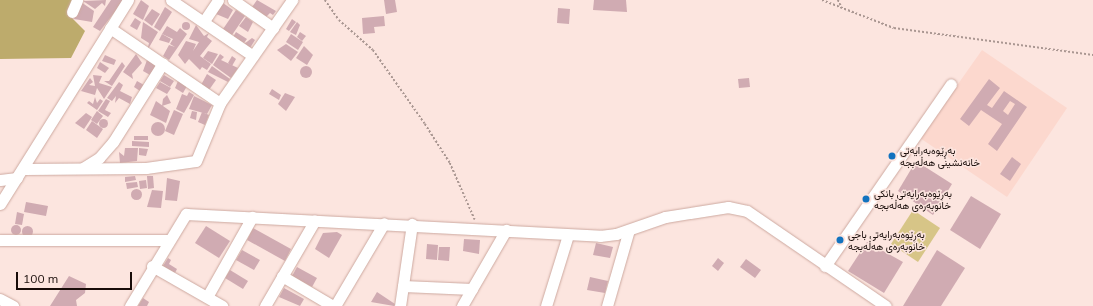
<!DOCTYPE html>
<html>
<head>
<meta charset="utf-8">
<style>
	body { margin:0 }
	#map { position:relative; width:1093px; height:306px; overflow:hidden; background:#fce5df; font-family:Mulish,Vazirmatn,sans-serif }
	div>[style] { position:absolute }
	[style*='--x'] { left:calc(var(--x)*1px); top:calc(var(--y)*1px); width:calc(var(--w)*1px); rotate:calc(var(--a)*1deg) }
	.built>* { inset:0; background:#fcd8ce }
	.green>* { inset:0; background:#d7c587 }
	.forest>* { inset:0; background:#bdab6c }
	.building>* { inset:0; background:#d0abb2 }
	.round { border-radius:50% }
	.path>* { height:1.5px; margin-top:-0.75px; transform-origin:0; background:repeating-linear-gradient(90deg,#aa9792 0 2px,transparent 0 4px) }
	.roads { filter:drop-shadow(0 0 1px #cda9a0) drop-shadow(0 0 1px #cda9a0) }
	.minor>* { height:11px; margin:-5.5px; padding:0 5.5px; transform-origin:5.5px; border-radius:5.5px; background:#fff }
	.dots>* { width:11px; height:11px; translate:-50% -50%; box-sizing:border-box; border:2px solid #fce5df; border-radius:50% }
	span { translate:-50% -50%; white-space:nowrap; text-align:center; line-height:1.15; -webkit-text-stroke:3px #fce5df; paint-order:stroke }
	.poi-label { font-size:10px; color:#180c09 }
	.left { translate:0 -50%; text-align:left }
	.scale { position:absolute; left:16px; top:272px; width:116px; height:18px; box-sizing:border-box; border:2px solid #180c09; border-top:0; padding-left:5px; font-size:12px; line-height:14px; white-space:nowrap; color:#180c09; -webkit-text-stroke:3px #fce5df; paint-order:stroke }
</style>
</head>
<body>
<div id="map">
	<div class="built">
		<div style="clip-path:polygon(982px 50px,1067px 108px,1007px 197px,920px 138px)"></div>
	</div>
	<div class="green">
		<div style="clip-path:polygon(913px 210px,940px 228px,918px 262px,891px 244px)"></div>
	</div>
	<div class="forest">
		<div style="clip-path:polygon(0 0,73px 0,68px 14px,85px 31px,71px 58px,0 59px)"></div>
	</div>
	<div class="building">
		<div style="clip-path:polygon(106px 0,105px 6px,102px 3px,95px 9px,83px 1px)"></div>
		<div style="clip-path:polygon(111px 0,124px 0,100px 31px,93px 27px)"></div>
		<div style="clip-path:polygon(141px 0,149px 6px,143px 20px,133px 14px)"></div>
		<div style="clip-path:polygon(257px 0,276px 11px,273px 15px,270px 13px,266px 17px,252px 7px)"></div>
		<div style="clip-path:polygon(384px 0,395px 0,397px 12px,386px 14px)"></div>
		<div style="clip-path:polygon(594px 0,626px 0,627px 12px,593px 10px)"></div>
		<div style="clip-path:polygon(81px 2px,94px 11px,92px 22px,74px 19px)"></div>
		<div style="clip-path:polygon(223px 3px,233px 10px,228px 19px,216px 14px)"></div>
		<div style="clip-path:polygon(165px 7px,172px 12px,160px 31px,154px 27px)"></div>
		<div style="clip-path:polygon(558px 8px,570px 9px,569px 24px,557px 23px)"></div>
		<div style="clip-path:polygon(152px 9px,160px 14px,152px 26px,144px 20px)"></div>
		<div style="clip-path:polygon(236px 10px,245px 16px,232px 35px,223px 29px)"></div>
		<div style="clip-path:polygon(384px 16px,385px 26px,374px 27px,375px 33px,363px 34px,362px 18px)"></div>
		<div style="clip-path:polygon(246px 17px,253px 22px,248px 32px,239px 26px)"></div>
		<div style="clip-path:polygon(135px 18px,141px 22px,137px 30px,130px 26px)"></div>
		<div style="clip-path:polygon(292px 19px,296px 22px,289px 31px,286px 29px)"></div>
		<div style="clip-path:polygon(143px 22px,158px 32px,147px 51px,149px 43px,141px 38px)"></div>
		<div style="clip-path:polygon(297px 22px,300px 25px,296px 35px,290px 32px)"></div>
		<div class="round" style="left:182px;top:22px;width:8px;height:8px"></div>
		<div style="clip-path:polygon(196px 25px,204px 36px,209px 33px,207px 37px,212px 41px,200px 56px,211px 64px,207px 70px,202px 67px,200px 70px,189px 59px,185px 64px,178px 55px,186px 41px,196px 44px,193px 51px,199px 42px,189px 39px)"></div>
		<div style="clip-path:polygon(167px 26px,177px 32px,180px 28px,187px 34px,169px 60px,163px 56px,169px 45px,175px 47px,170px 44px,173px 39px,162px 34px)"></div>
		<div style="clip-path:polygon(236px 32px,247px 39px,244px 43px,233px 37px)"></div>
		<div style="clip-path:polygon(300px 32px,306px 36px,302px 41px,297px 37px)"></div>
		<div style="clip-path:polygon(162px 34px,171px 39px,169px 43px,159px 40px)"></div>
		<div style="clip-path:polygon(291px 34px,303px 42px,298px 50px,286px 42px)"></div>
		<div style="clip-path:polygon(252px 38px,255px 40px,250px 48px,244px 44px)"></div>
		<div style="clip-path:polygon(286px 44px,298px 52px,291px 61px,277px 50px)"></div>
		<div style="clip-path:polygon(304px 46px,313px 55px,307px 65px,296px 58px)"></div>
		<div style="clip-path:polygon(208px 51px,218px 54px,212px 64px,203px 58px)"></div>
		<div style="clip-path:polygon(136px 54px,142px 63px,132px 74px,133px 79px,123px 72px)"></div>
		<div style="clip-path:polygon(220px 54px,224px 57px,221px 60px,238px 68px,231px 78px,213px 65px)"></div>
		<div style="clip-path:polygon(105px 55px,116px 60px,114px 65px,102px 61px)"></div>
		<div style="clip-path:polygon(232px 56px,236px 59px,232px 66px,228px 63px)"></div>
		<div style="clip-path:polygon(147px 60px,156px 65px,150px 75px,143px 71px)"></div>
		<div style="clip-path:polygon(100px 62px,109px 68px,105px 73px,97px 68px)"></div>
		<div style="clip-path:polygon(122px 62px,125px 66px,112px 86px,104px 81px,109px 81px)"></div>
		<div class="round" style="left:300px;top:66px;width:12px;height:12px"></div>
		<div style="clip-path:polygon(212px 66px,230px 79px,228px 82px,208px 72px)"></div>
		<div style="clip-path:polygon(207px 74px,216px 80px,209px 90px,201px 85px)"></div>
		<div style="clip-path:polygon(93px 75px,102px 76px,99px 83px,112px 87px,104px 99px,97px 88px,95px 95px,81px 91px,90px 78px,93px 82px,89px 85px,95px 86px)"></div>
		<div style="clip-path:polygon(164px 75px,174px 81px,170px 87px,160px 81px)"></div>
		<div style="clip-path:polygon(749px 78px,750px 87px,739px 88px,738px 79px)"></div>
		<div style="clip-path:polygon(evenodd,989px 79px,1000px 88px,987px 105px,992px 108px,1004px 91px,1027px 107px,997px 151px,988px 144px,1002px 124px,981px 110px,969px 126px,960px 119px,989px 79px,1010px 101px,1015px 104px,1008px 115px,1003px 111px,1010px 101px)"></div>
		<div style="clip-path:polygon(137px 81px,144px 85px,140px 91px,134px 87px)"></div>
		<div style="clip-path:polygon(178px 81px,187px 86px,183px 93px,175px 88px)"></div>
		<div style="clip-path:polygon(119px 82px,123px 85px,120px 91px,132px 97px,130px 104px,119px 98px,115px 103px,116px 96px,112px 101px,107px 98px)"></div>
		<div style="clip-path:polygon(160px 82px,171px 88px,167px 94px,156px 88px)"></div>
		<div style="clip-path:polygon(272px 89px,281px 95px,279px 100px,269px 94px)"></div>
		<div style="clip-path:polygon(189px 92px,194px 95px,184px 113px,176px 109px,182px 94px,187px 96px)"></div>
		<div style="clip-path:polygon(285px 93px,295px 97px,286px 111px,278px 104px)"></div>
		<div style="clip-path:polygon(167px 95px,171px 103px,162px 106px,163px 99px)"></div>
		<div style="clip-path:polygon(194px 96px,212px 105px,207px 114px,189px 109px)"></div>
		<div style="clip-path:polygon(95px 97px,97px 103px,100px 99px,103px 101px,97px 110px,87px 103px,89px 101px,93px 104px)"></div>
		<div style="clip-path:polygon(106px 99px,110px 101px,105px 110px,111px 113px,108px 117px,98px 111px)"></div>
		<div style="clip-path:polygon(156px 101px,170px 111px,166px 123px,150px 115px)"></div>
		<div style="clip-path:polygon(174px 110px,183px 114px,174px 135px,165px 131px)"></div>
		<div style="clip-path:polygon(97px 111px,103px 116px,97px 124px,91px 120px)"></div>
		<div style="clip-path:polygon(192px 111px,197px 112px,196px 120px,190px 118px)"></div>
		<div style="clip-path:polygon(202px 112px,209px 115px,205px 125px,198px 122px)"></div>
		<div style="clip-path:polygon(86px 113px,92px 117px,84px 129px,75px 123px)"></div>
		<div class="round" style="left:98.5px;top:118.5px;width:9px;height:9px"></div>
		<div style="clip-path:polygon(92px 121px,103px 129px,97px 138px,86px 130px)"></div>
		<div class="round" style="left:151px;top:122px;width:14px;height:14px"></div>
		<div style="clip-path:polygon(134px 136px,148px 136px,148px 140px,134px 140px)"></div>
		<div style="clip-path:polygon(132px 141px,149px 142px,149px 147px,132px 146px)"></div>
		<div style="clip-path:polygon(125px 148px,138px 148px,137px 161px,120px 163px,119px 152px,124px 156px)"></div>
		<div style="clip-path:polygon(139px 148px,148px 149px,146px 156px,139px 155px)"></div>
		<div style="clip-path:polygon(1012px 157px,1021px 164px,1010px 181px,1000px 174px)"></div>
		<div style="clip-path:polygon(916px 161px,952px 184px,933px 215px,898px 191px)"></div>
		<div style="clip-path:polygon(135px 176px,136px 180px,125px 182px,125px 177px)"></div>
		<div style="clip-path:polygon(147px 176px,153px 176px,154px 188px,148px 189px)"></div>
		<div style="clip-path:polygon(167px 178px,180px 181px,177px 201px,165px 200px)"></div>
		<div style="clip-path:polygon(146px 180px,147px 188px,140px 189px,139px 181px)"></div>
		<div style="clip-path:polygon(137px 182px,138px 187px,127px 189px,126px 183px)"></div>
		<div class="round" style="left:130.5px;top:188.5px;width:11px;height:11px"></div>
		<div style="clip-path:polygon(152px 190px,163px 191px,161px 208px,147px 207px)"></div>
		<div style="clip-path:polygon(971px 196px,1001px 214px,980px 249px,950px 230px)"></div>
		<div style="clip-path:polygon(26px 202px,48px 206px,46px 216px,24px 212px)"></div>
		<div style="clip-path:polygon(17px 212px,24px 214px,22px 225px,15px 224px)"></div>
		<div class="round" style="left:11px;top:225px;width:10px;height:10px"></div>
		<div class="round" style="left:21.5px;top:225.5px;width:11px;height:11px"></div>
		<div style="clip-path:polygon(206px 226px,230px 241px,219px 258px,195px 243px)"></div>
		<div style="clip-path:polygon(253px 228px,291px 249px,285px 261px,247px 240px)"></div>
		<div style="clip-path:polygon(337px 232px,342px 235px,329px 258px,315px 249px,323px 233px)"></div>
		<div style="clip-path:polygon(464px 239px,480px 240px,479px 254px,463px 251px)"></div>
		<div style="clip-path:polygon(867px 242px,903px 262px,884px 293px,848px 271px)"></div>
		<div style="clip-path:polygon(596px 243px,613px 247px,610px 258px,593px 255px)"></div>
		<div style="clip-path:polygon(427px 244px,438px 245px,437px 260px,426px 259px)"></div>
		<div style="clip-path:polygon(439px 247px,450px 247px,449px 261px,438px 260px)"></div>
		<div style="clip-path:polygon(242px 250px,260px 260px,254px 270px,236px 260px)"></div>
		<div style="clip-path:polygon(937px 250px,965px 268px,941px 306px,903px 306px)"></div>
		<div style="clip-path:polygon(168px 258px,171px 260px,169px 264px,177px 269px,175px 273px,163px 266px)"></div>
		<div style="clip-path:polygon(718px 258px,724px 263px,718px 271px,712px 266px)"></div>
		<div style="clip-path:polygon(746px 259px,761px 270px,755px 278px,740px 267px)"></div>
		<div style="clip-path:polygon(297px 267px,317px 278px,312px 287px,292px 276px)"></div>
		<div style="clip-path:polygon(230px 270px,248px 281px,243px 289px,225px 278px)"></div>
		<div style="clip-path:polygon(69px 276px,86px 284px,85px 293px,76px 300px,77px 306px,50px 306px)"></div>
		<div style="clip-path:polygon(590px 277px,608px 281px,605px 293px,587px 290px)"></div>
		<div style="clip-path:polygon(284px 288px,304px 299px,300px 306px,279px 297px)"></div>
		<div style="clip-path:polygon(377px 292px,395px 304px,394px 306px,371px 302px)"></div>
		<div style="clip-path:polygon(143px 298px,149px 302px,147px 306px,138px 306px)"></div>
	</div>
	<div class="path">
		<div style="--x:325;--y:0;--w:24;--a:55"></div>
		<div style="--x:339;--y:20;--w:45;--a:41.4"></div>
		<div style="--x:373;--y:50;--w:90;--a:54.9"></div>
		<div style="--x:425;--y:124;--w:46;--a:57.3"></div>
		<div style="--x:450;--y:163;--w:62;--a:66.3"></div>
		<div style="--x:822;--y:0;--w:77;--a:21.3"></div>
		<div style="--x:894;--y:28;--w:201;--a:7.7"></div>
		<div style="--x:838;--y:0;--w:7;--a:63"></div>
	</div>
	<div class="roads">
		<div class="minor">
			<div style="--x:171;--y:0;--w:99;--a:34.3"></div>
			<div style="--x:233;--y:0;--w:49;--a:35"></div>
			<div style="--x:72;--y:12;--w:13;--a:-67"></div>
			<div style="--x:204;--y:21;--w:25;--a:-56"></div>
			<div style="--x:110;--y:28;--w:133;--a:34.3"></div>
			<div style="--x:83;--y:168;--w:19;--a:-32"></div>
			<div style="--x:99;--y:158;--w:21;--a:-49"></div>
			<div style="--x:113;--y:142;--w:93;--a:-57.7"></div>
			<div style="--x:24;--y:169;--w:122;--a:-0.5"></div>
			<div style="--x:146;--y:168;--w:50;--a:-8"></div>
			<div style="--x:196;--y:161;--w:63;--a:-67.5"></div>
			<div style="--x:220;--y:103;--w:126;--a:-55"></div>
			<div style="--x:0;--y:180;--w:17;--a:-7"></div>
			<div style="--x:0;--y:204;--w:241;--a:-57.9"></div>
			<div style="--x:0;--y:240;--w:168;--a:0"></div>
			<div style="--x:152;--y:266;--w:81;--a:29.7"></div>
			<div style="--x:825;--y:266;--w:221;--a:-55.3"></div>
			<div style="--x:282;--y:276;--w:59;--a:30.5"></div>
			<div style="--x:403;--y:286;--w:69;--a:2.5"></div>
			<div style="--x:207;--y:297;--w:92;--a:-60.6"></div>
			<div style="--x:0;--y:299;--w:15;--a:28"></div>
			<div style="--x:130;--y:306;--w:108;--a:-58.7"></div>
			<div style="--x:186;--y:214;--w:415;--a:3"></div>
			<div style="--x:600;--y:236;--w:16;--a:-7"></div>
			<div style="--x:616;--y:234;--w:52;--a:-19.1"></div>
			<div style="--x:665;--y:217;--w:64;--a:-9"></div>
			<div style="--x:728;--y:207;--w:19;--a:12"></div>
			<div style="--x:747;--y:211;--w:168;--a:34.4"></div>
			<div style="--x:265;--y:306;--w:99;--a:-59.8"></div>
			<div style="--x:335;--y:306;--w:96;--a:-59.4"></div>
			<div style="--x:400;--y:306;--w:83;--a:-81.7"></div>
			<div style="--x:462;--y:306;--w:88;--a:-59.9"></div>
			<div style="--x:546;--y:306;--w:74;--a:-72.8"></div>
			<div style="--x:607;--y:306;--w:79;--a:-73.9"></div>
		</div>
	</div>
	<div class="dots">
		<div style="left:892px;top:156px;background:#1273bf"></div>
		<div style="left:866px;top:199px;background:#1273bf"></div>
		<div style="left:840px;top:240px;background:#1273bf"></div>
	</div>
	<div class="poi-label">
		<span class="left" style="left:900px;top:156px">بەڕێوەبەرایەتی<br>خانەنشینی هەڵەبجە</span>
		<span class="left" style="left:874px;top:199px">بەڕێوەبەرایەتی بانکی<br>خانوبەرەی هەڵەبجە</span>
		<span class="left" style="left:848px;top:240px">بەڕێوەبەرایەتی باجی<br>خانوبەرەی هەڵەبجە</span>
	</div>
	<div class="scale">100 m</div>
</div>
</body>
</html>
